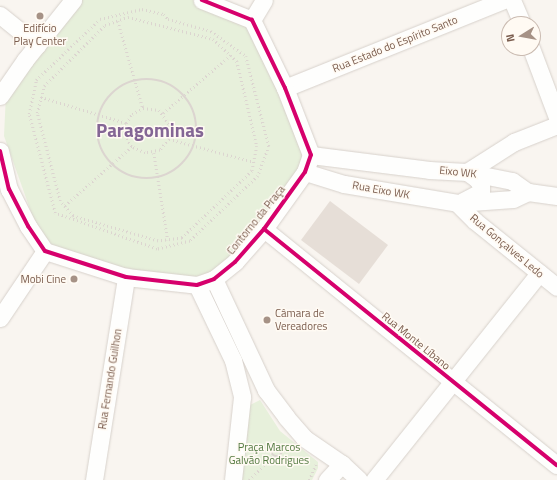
<!DOCTYPE html>
<html>
<head>
<meta charset="utf-8">
<style>
	body { margin:0 }
	#map { position:relative; width:557px; height:480px; overflow:hidden; background:#f9f5f0; font-family:"Titillium Web",sans-serif }
	div>[style] { position:absolute }
	[style*='--x'] { left:calc(var(--x)*1px); top:calc(var(--y)*1px); width:calc(var(--w)*1px); rotate:calc(var(--a)*1deg) }
	.green>* { inset:0; background:#e7f0db }
	.building>* { inset:0; background:#e6ded7 }
	.path>* { height:2.5px; margin-top:-1.25px; transform-origin:0; background:repeating-linear-gradient(90deg,#dcd5d0 0 1px,transparent 0 4px) }
	.path>.ring { margin:-1.25px; padding:0; box-sizing:content-box; background:none; border:2.5px solid #dcd5d0; border-radius:50% }
	.roads { filter:drop-shadow(0 0 1px #d7d1cb) drop-shadow(0 0 1px #d7d1cb) }
	.minor>* { height:17px; margin:-8.5px; padding:0 8.5px; transform-origin:8.5px; border-radius:8.5px; background:#fefefd }
	.cycleway>* { height:4px; margin:-2px; padding:0 2px; transform-origin:2px; border-radius:2px; background:#d6006c }
	.dots>* { width:11px; height:11px; translate:-50% -50%; box-sizing:border-box; border:2px solid #fffaf3; border-radius:50% }
	span { translate:-50% -50%; white-space:nowrap; text-align:center; line-height:1.15; -webkit-text-stroke:3px #fffaf3; paint-order:stroke }
	.poi-label { font-size:11px; color:#7a5c4d }
	.right { translate:-100% -50%; text-align:right }
	.left { translate:0 -50%; text-align:left }
	.street-label { font-size:11px; color:#7a5c4d }
	.park-label { font-size:11px; color:#537a41 }
	.town-label { font-size:19px; color:#846695; font-weight:700 }
	.north { position:absolute; left:501px; top:16px; width:40px; height:40px; box-sizing:border-box; background:#fffaf3; border:1px solid #cabbb1; border-radius:50%; rotate:259deg; font-size:11px; font-weight:700; line-height:16px; text-align:center; color:#7a5c4d }
	.north::after { content:''; display:block; margin:auto; width:14px; height:18px; background:#a69286; clip-path:polygon(50% 0,100% 100%,50% 72%,0 100%) }
</style>
</head>
<body>
<div id="map">
	<div class="green">
		<div style="clip-path:polygon(80px 0,193px 0,251px 22px,309px 162px,213px 278px,175px 283px,50px 250px,36px 226px,4px 136px,6px 94px)"></div>
		<div style="clip-path:polygon(260px 400px,280px 431px,318px 462px,318px 468px,312px 480px,241px 480px,250px 405px)"></div>
	</div>
	<div class="building">
		<div style="clip-path:polygon(330px 201px,388px 245px,359px 284px,301px 240px)"></div>
	</div>
	<div class="path">
		<div style="--x:142;--y:9;--w:23;--a:13"></div>
		<div style="--x:164;--y:14;--w:6;--a:51"></div>
		<div style="--x:168;--y:19;--w:45;--a:15.6"></div>
		<div style="--x:211;--y:31;--w:43;--a:35.5"></div>
		<div style="--x:246;--y:56;--w:93;--a:75.7"></div>
		<div style="--x:269;--y:146;--w:32;--a:110"></div>
		<div style="--x:258;--y:176;--w:94;--a:136.3"></div>
		<div style="--x:190;--y:241;--w:34;--a:166"></div>
		<div style="--x:157;--y:249;--w:108;--a:-160.6"></div>
		<div style="--x:55;--y:213;--w:102;--a:-104.7"></div>
		<div style="--x:29;--y:114;--w:35;--a:-78"></div>
		<div style="--x:36;--y:80;--w:88;--a:-43.6"></div>
		<div style="--x:100;--y:19;--w:43;--a:-13.4"></div>
		<div style="--x:128;--y:17;--w:88;--a:14.5"></div>
		<div style="--x:213;--y:39;--w:33;--a:43"></div>
		<div style="--x:237;--y:61;--w:87;--a:76.8"></div>
		<div style="--x:257;--y:146;--w:25;--a:101"></div>
		<div style="--x:252;--y:171;--w:97;--a:136.3"></div>
		<div style="--x:182;--y:238;--w:24;--a:173"></div>
		<div style="--x:158;--y:241;--w:89;--a:-163.6"></div>
		<div style="--x:73;--y:216;--w:20;--a:-131"></div>
		<div style="--x:60;--y:201;--w:91;--a:-104.6"></div>
		<div style="--x:37;--y:113;--w:28;--a:-75"></div>
		<div style="--x:44;--y:86;--w:86;--a:-45"></div>
		<div style="--x:105;--y:25;--w:24;--a:-19"></div>
		<div style="--x:118;--y:21;--w:91;--a:74"></div>
		<div style="--x:143;--y:108;--w:16;--a:7"></div>
		<div style="--x:159;--y:110;--w:19;--a:55"></div>
		<div style="--x:170;--y:126;--w:13;--a:94"></div>
		<div style="--x:169;--y:139;--w:14;--a:129"></div>
		<div style="--x:160;--y:150;--w:15;--a:169"></div>
		<div style="--x:145;--y:153;--w:14;--a:-155"></div>
		<div class="ring" style="left:97px;top:79px;width:97.5px;height:97.5px"></div>
		<div style="--x:41;--y:97;--w:89;--a:17"></div>
		<div style="--x:126;--y:123;--w:12;--a:95"></div>
		<div style="--x:125;--y:135;--w:14;--a:60"></div>
		<div style="--x:132;--y:147;--w:89;--a:138.6"></div>
		<div style="--x:163;--y:113;--w:89;--a:-40.5"></div>
		<div style="--x:126;--y:123;--w:11;--a:-56"></div>
		<div style="--x:132;--y:114;--w:13;--a:-29"></div>
		<div style="--x:169;--y:139;--w:88;--a:15.1"></div>
		<div style="--x:154;--y:153;--w:88;--a:80.9"></div>
		<div class="ring" style="left:271px;top:445px;width:9.5px;height:9.5px"></div>
		<div style="--x:282;--y:447;--w:8;--a:-45"></div>
		<div style="--x:249;--y:480;--w:34;--a:-45"></div>
		<div style="--x:309;--y:480;--w:17;--a:-66"></div>
	</div>
	<div class="roads">
		<div class="minor">
			<div style="--x:512;--y:0;--w:26;--a:67"></div>
			<div style="--x:0;--y:15;--w:48;--a:39"></div>
			<div style="--x:252;--y:20;--w:23;--a:-59"></div>
			<div style="--x:531;--y:48;--w:74;--a:69.4"></div>
			<div style="--x:285;--y:88;--w:236;--a:-21.9"></div>
			<div style="--x:0;--y:96;--w:44;--a:-55.2"></div>
			<div style="--x:25;--y:60;--w:77;--a:-51.3"></div>
			<div style="--x:0;--y:151;--w:39;--a:77"></div>
			<div style="--x:9;--y:189;--w:42;--a:62.8"></div>
			<div style="--x:28;--y:226;--w:30;--a:56"></div>
			<div style="--x:45;--y:251;--w:85;--a:17.8"></div>
			<div style="--x:126;--y:277;--w:71;--a:6.4"></div>
			<div style="--x:197;--y:285;--w:18;--a:-19"></div>
			<div style="--x:214;--y:279;--w:27;--a:-39"></div>
			<div style="--x:235;--y:262;--w:44;--a:-48.7"></div>
			<div style="--x:264;--y:229;--w:70;--a:-54.3"></div>
			<div style="--x:305;--y:172;--w:18;--a:-71"></div>
			<div style="--x:311;--y:155;--w:72;--a:-111.2"></div>
			<div style="--x:285;--y:88;--w:76;--a:-115.9"></div>
			<div style="--x:252;--y:20;--w:54;--a:-158.2"></div>
			<div style="--x:311;--y:155;--w:119;--a:7.2"></div>
			<div style="--x:429;--y:170;--w:38;--a:3"></div>
			<div style="--x:467;--y:172;--w:46;--a:11.3"></div>
			<div style="--x:512;--y:181;--w:19;--a:35"></div>
			<div style="--x:528;--y:192;--w:29;--a:8"></div>
			<div style="--x:305;--y:172;--w:41;--a:17.1"></div>
			<div style="--x:344;--y:184;--w:115;--a:9.5"></div>
			<div style="--x:457;--y:203;--w:56;--a:-4.1"></div>
			<div style="--x:513;--y:199;--w:17;--a:-25"></div>
			<div style="--x:463;--y:201;--w:20;--a:-27"></div>
			<div style="--x:481;--y:192;--w:7;--a:-90"></div>
			<div style="--x:481;--y:185;--w:7;--a:-124"></div>
			<div style="--x:477;--y:179;--w:12;--a:-145"></div>
			<div style="--x:467;--y:172;--w:56;--a:-32.6"></div>
			<div style="--x:514;--y:142;--w:46;--a:-21.6"></div>
			<div style="--x:457;--y:203;--w:25;--a:45"></div>
			<div style="--x:475;--y:221;--w:105;--a:38.8"></div>
			<div style="--x:264;--y:229;--w:376;--a:38.9"></div>
			<div style="--x:214;--y:279;--w:123;--a:64.9"></div>
			<div style="--x:266;--y:390;--w:34;--a:53"></div>
			<div style="--x:286;--y:417;--w:28;--a:49"></div>
			<div style="--x:304;--y:438;--w:46;--a:34.4"></div>
			<div style="--x:342;--y:464;--w:23;--a:43"></div>
			<div style="--x:197;--y:285;--w:83;--a:64.4"></div>
			<div style="--x:233;--y:360;--w:38;--a:76"></div>
			<div style="--x:242;--y:397;--w:83;--a:96.2"></div>
			<div style="--x:0;--y:318;--w:81;--a:-56.1"></div>
			<div style="--x:94;--y:480;--w:206;--a:-81"></div>
			<div style="--x:327;--y:480;--w:22;--a:-47"></div>
			<div style="--x:374;--y:480;--w:265;--a:-51.4"></div>
		</div>
	</div>
	<div class="cycleway">
		<div style="--x:0;--y:151;--w:39;--a:77"></div>
		<div style="--x:9;--y:189;--w:42;--a:62.8"></div>
		<div style="--x:28;--y:226;--w:30;--a:56"></div>
		<div style="--x:45;--y:251;--w:85;--a:17.8"></div>
		<div style="--x:126;--y:277;--w:71;--a:6.4"></div>
		<div style="--x:197;--y:285;--w:18;--a:-19"></div>
		<div style="--x:214;--y:279;--w:27;--a:-39"></div>
		<div style="--x:235;--y:262;--w:44;--a:-48.7"></div>
		<div style="--x:264;--y:229;--w:70;--a:-54.3"></div>
		<div style="--x:305;--y:172;--w:18;--a:-71"></div>
		<div style="--x:311;--y:155;--w:72;--a:-111.2"></div>
		<div style="--x:285;--y:88;--w:76;--a:-115.9"></div>
		<div style="--x:252;--y:20;--w:54;--a:-158.2"></div>
		<div style="--x:264;--y:229;--w:376;--a:38.9"></div>
	</div>
	<div class="dots">
		<div style="left:40px;top:16px;background:#a69286"></div>
		<div style="left:74px;top:279px;background:#a69286"></div>
		<div style="left:267px;top:320px;background:#a69286"></div>
	</div>
	<div class="poi-label">
		<span style="left:40px;top:35px">Edifício<br>Play Center</span>
		<span class="right" style="left:66px;top:279px">Mobi Cine</span>
		<span class="left" style="left:275px;top:320px">Câmara de<br>Vereadores</span>
	</div>
	<div class="street-label">
		<span style="left:395px;top:44px;rotate:-22deg">Rua Estado do Espírito Santo</span>
		<span style="left:458px;top:172px;rotate:6deg">Eixo WK</span>
		<span style="left:381px;top:190px;rotate:10deg">Rua Eixo WK</span>
		<span style="left:256px;top:220px;rotate:-51deg">Contorno da Praça</span>
		<span style="left:507px;top:246px;rotate:40deg">Rua Gonçalves Ledo</span>
		<span style="left:416px;top:341px;rotate:39deg">Rua Monte Líbano</span>
		<span style="left:110px;top:379px;rotate:-81deg">Rua Fernando Guilhon</span>
	</div>
	<div class="park-label">
		<span style="left:269px;top:454px">Praça Marcos<br>Galvão Rodrigues</span>
	</div>
	<div class="town-label">
		<span style="left:150px;top:130px">Paragominas</span>
	</div>
	<div class="north">N</div>
</div>
</body>
</html>
